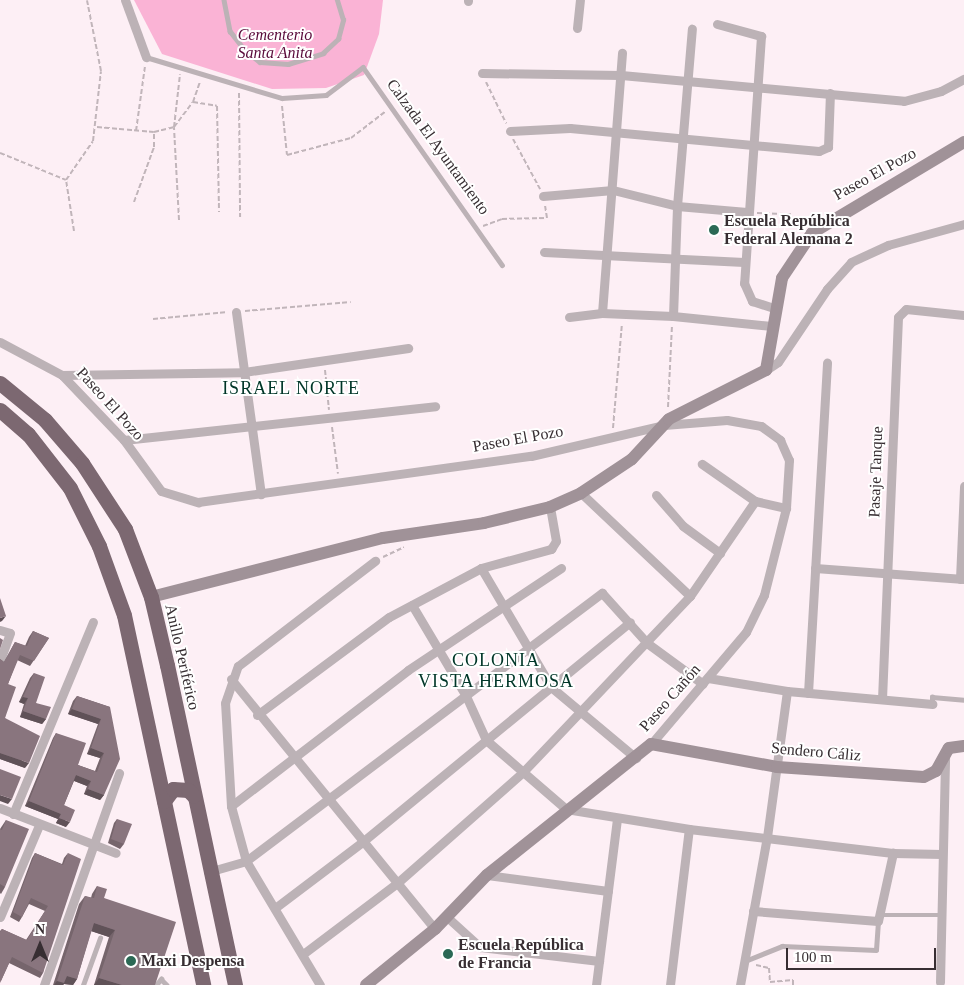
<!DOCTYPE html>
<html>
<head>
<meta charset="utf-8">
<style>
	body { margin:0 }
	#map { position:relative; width:964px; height:985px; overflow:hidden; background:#fdeff5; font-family:"Times New Roman",serif }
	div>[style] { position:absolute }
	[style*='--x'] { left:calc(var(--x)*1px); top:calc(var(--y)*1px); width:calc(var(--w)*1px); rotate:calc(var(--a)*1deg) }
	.green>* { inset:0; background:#fab3d5 }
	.path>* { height:2px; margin-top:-1px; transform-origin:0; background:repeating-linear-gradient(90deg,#c1b5ba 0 5px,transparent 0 7.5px) }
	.lane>* { height:4.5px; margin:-2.25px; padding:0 2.25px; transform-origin:2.25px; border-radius:2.25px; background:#bcb2b6 }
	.street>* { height:9px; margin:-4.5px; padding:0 4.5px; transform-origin:4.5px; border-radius:4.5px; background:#bcb2b6 }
	.secondary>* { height:12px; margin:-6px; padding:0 6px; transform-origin:6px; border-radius:6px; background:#a09298 }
	.highway>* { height:15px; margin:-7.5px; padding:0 7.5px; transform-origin:7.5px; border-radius:7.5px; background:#7c6871 }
	.wall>* { inset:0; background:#76656c }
	.shaded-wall>* { inset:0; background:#605258 }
	.building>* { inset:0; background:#89757e }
	.dots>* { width:14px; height:14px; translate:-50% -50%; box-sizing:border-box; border:2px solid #fff; border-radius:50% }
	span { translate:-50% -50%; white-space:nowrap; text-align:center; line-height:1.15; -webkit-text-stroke:4px #fff; paint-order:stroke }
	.park-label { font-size:16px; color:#590a3a; font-style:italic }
	.street-label { font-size:16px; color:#372e32 }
	.poi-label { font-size:16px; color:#372e32; font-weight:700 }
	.left { translate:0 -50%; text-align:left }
	.neighbourhood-label { font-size:18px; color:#003628; letter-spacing:1px }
	.north { position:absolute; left:15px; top:920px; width:50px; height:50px; -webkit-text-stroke:4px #fff; paint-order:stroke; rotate:0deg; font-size:14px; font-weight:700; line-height:20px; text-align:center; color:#372e32 }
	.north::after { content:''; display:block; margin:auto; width:18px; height:22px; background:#372e32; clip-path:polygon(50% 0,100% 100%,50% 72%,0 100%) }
	.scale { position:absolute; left:786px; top:948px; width:150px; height:22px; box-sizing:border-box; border:2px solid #372e32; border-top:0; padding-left:6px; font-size:15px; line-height:18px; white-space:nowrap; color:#372e32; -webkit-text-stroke:4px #fff; paint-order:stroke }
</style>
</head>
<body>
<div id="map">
	<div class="green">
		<div style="clip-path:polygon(134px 0,383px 0,379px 34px,364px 75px,326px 88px,272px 89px,162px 54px)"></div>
	</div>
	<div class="path">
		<div style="--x:486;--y:82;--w:46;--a:64"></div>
		<div style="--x:239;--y:93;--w:124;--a:89.5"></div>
		<div style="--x:193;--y:102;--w:24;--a:9"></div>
		<div style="--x:217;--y:106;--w:106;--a:88.9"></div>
		<div style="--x:282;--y:106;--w:49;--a:84.2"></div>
		<div style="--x:287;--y:155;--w:66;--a:-14.9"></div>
		<div style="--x:351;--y:138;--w:44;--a:-37.6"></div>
		<div style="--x:97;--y:127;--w:57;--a:5"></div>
		<div style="--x:154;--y:132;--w:21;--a:-14"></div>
		<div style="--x:174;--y:127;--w:31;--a:-53"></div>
		<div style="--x:193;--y:102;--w:21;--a:-71"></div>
		<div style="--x:136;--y:131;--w:66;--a:-82.1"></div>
		<div style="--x:513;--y:139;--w:57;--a:61.6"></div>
		<div style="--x:0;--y:153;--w:71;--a:22.2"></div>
		<div style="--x:134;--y:202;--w:59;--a:-70"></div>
		<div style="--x:154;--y:147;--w:15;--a:-90"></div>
		<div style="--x:757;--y:213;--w:34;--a:2"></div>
		<div style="--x:179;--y:220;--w:93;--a:-93.1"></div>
		<div style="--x:174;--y:127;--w:53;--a:-83.5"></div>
		<div style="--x:483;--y:226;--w:20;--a:-20"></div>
		<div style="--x:502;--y:219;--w:45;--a:-1.3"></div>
		<div style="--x:547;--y:218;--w:13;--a:-99"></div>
		<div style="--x:74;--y:231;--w:52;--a:-98.9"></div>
		<div style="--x:66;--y:180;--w:47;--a:-55.3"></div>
		<div style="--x:93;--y:141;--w:70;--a:-83.5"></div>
		<div style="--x:101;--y:71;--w:72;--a:-101.2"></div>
		<div style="--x:245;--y:311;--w:106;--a:-4.9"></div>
		<div style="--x:153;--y:319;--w:75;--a:-5.3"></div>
		<div style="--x:325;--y:370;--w:40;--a:84.3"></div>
		<div style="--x:668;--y:407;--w:82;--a:-87.2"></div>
		<div style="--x:332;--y:427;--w:47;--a:82.7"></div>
		<div style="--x:613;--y:428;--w:105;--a:-85.1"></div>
		<div style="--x:383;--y:557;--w:23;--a:-25"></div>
		<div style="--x:756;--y:965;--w:13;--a:13"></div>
		<div style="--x:769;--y:968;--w:14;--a:86"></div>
		<div style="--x:770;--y:982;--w:23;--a:-5"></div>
		<div style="--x:793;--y:980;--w:5;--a:90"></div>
	</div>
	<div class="lane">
		<div style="--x:224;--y:0;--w:32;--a:79"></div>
		<div style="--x:230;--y:31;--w:24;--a:52"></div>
		<div style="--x:245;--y:50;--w:19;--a:39"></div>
		<div style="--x:260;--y:62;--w:28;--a:4"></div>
		<div style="--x:288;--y:64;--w:37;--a:-17"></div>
		<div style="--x:323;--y:53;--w:21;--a:-43"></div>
		<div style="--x:338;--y:39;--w:20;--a:-75"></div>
		<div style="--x:343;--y:20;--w:21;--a:-107"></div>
		<div style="--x:146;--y:57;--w:142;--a:16.8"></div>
		<div style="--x:282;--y:98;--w:44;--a:-3.9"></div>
		<div style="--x:326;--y:95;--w:46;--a:-37.1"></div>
		<div style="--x:363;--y:67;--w:242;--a:54.9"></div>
		<div style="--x:932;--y:703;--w:6;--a:-90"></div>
		<div style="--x:932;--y:697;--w:32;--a:5"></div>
		<div style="--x:879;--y:915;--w:61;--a:0"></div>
		<div style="--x:745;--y:961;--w:40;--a:-22"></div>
		<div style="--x:782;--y:946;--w:94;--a:2.4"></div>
		<div style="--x:876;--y:950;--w:29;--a:-86"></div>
		<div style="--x:83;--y:985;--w:50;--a:-70.1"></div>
		<div style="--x:156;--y:985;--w:8;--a:-50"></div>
		<div style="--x:161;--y:979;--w:8;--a:45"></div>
	</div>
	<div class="street">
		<div style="--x:125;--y:0;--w:61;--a:69.8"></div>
		<div style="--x:468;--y:1;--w:1;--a:-90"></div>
		<div style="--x:717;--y:24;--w:46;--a:15.3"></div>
		<div style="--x:761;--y:36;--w:248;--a:93.9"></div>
		<div style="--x:744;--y:283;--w:20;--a:66"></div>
		<div style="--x:752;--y:301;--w:22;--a:18"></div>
		<div style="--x:577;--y:28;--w:28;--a:-84"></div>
		<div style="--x:482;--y:73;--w:139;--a:0.8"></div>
		<div style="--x:621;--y:75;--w:284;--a:5.2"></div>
		<div style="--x:904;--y:101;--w:38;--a:-15"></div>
		<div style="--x:941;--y:91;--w:26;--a:-28"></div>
		<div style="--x:510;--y:131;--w:60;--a:-2.9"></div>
		<div style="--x:570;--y:128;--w:250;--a:5.3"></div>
		<div style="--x:819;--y:151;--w:10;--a:-24"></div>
		<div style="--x:828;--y:147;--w:54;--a:-87.9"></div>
		<div style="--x:543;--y:196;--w:70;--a:-4.9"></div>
		<div style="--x:613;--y:190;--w:66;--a:14"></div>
		<div style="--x:677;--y:206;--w:70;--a:4.9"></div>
		<div style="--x:544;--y:252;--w:200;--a:2.9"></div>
		<div style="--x:236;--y:312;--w:184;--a:82.2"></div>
		<div style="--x:602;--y:313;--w:261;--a:-85.6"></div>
		<div style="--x:673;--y:316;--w:110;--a:-87.9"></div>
		<div style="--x:677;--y:206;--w:178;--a:-85.2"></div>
		<div style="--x:569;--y:317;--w:33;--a:-7"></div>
		<div style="--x:602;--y:313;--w:71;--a:2.4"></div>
		<div style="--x:673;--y:316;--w:99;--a:5.8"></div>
		<div style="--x:0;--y:342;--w:70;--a:28"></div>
		<div style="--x:62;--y:375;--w:90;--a:46.4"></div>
		<div style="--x:124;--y:440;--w:63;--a:54"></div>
		<div style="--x:161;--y:491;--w:39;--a:17"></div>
		<div style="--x:198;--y:502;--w:336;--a:-7.9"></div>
		<div style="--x:531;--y:456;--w:137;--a:-13.1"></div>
		<div style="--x:664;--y:425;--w:63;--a:-4.5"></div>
		<div style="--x:727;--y:420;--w:35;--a:10"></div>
		<div style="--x:761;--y:426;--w:24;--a:36"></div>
		<div style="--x:780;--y:440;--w:22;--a:66"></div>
		<div style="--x:789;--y:460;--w:48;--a:93.6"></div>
		<div style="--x:786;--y:508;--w:90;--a:104.2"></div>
		<div style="--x:764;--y:595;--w:41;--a:115.9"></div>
		<div style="--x:746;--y:632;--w:147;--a:130.3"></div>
		<div style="--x:766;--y:370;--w:14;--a:-34"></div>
		<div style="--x:778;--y:362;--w:88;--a:-56.1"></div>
		<div style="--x:827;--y:289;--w:36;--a:-48"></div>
		<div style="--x:851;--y:262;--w:41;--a:-24.7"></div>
		<div style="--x:888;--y:245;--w:79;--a:-15.4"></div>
		<div style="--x:62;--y:375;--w:182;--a:-0.9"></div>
		<div style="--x:244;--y:372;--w:166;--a:-8.3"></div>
		<div style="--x:124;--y:440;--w:313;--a:-6.2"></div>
		<div style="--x:581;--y:493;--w:150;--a:43.4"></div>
		<div style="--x:656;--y:495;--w:41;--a:48.9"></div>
		<div style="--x:683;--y:526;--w:46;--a:36.1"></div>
		<div style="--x:755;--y:501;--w:32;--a:13"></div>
		<div style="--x:481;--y:568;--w:138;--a:59.5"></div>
		<div style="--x:551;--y:687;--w:111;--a:39.9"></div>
		<div style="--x:815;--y:568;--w:149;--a:4.2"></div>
		<div style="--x:960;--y:579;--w:93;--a:-87.5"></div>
		<div style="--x:412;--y:605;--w:106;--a:59.3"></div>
		<div style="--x:466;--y:696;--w:48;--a:65.6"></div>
		<div style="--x:486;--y:740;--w:106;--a:40.8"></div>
		<div style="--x:566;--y:809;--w:125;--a:9.2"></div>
		<div style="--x:689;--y:829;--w:205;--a:6.7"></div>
		<div style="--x:893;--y:853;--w:49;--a:1.2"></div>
		<div style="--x:0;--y:630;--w:10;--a:17"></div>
		<div style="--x:10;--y:633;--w:30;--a:110"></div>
		<div style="--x:708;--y:678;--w:80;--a:9.3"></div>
		<div style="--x:787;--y:691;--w:146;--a:5.1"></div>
		<div style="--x:231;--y:679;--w:323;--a:50.8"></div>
		<div style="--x:808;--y:693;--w:331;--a:-86.7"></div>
		<div style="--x:882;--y:699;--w:382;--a:-87.6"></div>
		<div style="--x:898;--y:317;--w:11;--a:-45"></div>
		<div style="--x:906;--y:309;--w:58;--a:5.9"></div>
		<div style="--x:257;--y:715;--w:164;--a:-36.6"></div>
		<div style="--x:389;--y:617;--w:104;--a:-28"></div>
		<div style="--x:481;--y:568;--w:73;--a:-15.2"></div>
		<div style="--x:551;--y:549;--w:9;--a:-58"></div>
		<div style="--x:556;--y:541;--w:35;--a:-100"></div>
		<div style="--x:231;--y:806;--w:223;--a:-37.5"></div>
		<div style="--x:408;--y:670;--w:184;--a:-33.7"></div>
		<div style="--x:0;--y:808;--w:124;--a:21.2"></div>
		<div style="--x:13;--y:814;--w:208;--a:-67.4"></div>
		<div style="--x:208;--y:872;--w:40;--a:-16"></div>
		<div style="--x:246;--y:861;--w:446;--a:-37"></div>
		<div style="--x:602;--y:593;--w:67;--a:48"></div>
		<div style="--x:647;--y:643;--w:69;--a:36.2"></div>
		<div style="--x:487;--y:875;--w:122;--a:7.5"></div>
		<div style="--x:275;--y:908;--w:108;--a:-37.1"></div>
		<div style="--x:361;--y:843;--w:348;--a:-39.4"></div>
		<div style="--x:753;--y:911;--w:125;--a:4.6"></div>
		<div style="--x:878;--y:921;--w:70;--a:-77.6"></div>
		<div style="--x:0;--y:917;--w:100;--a:-67"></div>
		<div style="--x:447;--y:917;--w:45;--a:42.3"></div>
		<div style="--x:480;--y:947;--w:120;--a:6.7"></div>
		<div style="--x:303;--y:954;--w:116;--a:-37"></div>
		<div style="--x:396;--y:884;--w:168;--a:-41.4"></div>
		<div style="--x:522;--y:773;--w:244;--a:-46.5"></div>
		<div style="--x:690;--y:596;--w:115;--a:-55.6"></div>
		<div style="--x:755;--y:501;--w:65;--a:-145.1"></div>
		<div style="--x:940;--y:982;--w:225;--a:-88.7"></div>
		<div style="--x:44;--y:985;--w:225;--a:-70.5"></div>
		<div style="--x:320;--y:985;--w:144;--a:-120.8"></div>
		<div style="--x:246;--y:861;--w:57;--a:-105.3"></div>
		<div style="--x:231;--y:806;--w:103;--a:-93.3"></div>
		<div style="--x:225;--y:703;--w:39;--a:-71"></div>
		<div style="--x:238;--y:666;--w:173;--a:-37.5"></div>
		<div style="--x:596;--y:985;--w:168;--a:-82.8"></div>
		<div style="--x:670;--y:985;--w:157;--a:-83.1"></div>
		<div style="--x:740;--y:985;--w:150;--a:-79.7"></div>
		<div style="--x:767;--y:837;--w:147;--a:-82.2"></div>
	</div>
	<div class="secondary">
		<div style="--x:151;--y:597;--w:239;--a:-14.3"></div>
		<div style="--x:383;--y:538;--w:102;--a:-8.4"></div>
		<div style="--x:484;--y:523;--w:68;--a:-13.6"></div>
		<div style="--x:550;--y:507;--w:34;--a:-24"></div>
		<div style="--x:581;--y:493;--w:61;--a:-33.7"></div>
		<div style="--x:632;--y:459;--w:54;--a:-47.2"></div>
		<div style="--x:669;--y:419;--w:109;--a:-26.8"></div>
		<div style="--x:766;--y:370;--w:93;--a:-80.1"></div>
		<div style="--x:782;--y:278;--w:54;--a:-56.3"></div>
		<div style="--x:812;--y:233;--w:177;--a:-30.9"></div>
		<div style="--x:366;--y:985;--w:89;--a:-39.1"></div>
		<div style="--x:435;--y:929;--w:75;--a:-46.1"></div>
		<div style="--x:487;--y:875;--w:210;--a:-38.6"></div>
		<div style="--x:651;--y:744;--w:128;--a:10.3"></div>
		<div style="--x:777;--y:767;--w:147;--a:3.9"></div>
		<div style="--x:924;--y:777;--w:13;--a:-27"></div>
		<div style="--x:936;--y:771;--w:26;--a:-61"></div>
		<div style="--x:949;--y:748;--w:15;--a:-8"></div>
	</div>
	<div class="highway">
		<div style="--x:0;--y:383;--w:58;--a:39.4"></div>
		<div style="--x:45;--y:420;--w:57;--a:49.3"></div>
		<div style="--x:82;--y:463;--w:79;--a:56.9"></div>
		<div style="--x:125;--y:529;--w:73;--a:69.1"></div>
		<div style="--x:151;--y:597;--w:70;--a:76.8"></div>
		<div style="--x:167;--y:665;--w:327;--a:78"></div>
		<div style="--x:0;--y:410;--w:37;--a:41"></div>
		<div style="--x:28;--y:434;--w:68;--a:52.1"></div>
		<div style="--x:70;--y:488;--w:65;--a:63.4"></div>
		<div style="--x:99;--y:546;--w:73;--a:70.1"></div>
		<div style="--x:124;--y:615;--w:378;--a:77.9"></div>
		<div style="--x:164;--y:801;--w:15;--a:-53"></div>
		<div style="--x:173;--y:789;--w:15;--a:4"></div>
		<div style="--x:188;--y:790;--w:8;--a:45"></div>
	</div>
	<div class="wall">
		<div style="clip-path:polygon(33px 631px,49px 638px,30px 666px,17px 660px,8px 684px,5px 718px,25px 768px,0 759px,0 659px,4px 662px,15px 642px,25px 646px,29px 637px)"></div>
		<div style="clip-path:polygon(34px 673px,36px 703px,46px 719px,42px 724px,20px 717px,24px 704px,19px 702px,30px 678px)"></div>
		<div style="clip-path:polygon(77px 696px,110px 707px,104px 795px,100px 800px,84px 794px,87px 786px,74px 781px,64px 805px,66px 827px,56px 823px,58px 819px,25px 806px,53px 738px,56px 733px,78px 765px,95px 771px,100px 758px,87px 754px,98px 724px,68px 714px,73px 701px)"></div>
		<div style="clip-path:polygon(117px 819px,124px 844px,120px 849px,108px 843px,114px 823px)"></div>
		<div style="clip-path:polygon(6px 820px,5px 887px,1px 894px,0 893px,0 829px)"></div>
		<div style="clip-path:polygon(35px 853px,62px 864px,64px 858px,68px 853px,43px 973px,40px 978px,9px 963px,0 983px,0 931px,2px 929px,26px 940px,45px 911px,29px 904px,22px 917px,19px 922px,10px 917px,32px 858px)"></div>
		<div style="clip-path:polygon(97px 886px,104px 898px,155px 985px,94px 985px,109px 937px,91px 931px,77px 979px,73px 985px,64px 984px,63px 985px,53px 985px,79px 904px,85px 896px,91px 898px,92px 894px)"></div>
	</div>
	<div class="shaded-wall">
		<div style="clip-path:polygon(6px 616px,2px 621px,0 622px,0 618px)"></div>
		<div style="clip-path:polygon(23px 697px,28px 698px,24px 704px,19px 702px)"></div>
		<div style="clip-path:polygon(72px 709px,101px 719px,98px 724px,68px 714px)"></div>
		<div style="clip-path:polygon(23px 711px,46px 719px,42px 724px,20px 717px)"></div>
		<div style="clip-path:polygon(91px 748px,104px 753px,100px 758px,87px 754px)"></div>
		<div style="clip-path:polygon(0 753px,29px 763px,25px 768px,0 759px)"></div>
		<div style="clip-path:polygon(76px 775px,91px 781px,87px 786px,72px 780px)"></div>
		<div style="clip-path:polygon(88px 789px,104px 795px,100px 800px,84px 794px)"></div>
		<div style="clip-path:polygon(0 795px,12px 799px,8px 804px,0 801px)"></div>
		<div style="clip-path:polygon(29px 801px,61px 814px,58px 819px,25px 806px)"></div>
		<div style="clip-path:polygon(59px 818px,70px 822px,66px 827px,56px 823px)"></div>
		<div style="clip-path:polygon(94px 923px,115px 930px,109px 937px,88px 930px)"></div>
		<div style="clip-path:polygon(67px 976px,77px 979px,73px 985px,64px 984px,63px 985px,54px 985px,57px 981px)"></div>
		<div style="clip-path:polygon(99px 978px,122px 985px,94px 985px)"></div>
	</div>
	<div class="building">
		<div style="clip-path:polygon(0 598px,6px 616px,0 618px)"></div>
		<div style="clip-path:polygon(33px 631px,49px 638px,34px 661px,20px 655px,8px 684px,16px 687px,5px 718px,40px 736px,29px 763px,0 753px,0 659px,4px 662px,15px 642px,27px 646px)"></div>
		<div style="clip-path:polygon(0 638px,3px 640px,0 649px)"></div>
		<div style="clip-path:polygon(34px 673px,45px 677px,36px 703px,51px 707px,46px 719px,23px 711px,28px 698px,23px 697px)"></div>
		<div style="clip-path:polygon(77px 696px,110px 707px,120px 759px,104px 795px,88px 789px,91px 781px,76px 775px,64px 805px,75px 810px,70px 822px,59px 818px,61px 814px,29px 801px,56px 733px,86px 743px,78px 765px,97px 772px,104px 753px,91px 748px,101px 719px,72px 709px)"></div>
		<div style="clip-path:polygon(0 769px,21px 777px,12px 799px,0 795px)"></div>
		<div style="clip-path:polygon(117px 819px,132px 824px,124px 844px,111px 839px)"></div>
		<div style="clip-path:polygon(6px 820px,29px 829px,5px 887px,0 884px,0 829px,2px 830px)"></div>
		<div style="clip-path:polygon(35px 853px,63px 865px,68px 853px,81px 859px,43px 973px,12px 957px,1px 981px,0 981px,0 932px,2px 929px,27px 940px,48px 906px,31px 898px,22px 917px,13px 912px)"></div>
		<div style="clip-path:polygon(97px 886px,107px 889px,104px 898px,176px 922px,155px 985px,122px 985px,99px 978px,115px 930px,94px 923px,77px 979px,67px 976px,64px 983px,57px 981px,85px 896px,94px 898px)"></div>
	</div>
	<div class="dots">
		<div style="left:714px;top:230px;background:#2b6955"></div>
		<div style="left:448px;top:954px;background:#2b6955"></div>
		<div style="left:131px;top:961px;background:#2b6955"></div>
	</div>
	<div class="park-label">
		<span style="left:275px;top:44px">Cementerio<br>Santa Anita</span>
	</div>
	<div class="street-label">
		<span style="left:438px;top:147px;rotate:54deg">Calzada El Ayuntamiento</span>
		<span style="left:875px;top:174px;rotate:-29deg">Paseo El Pozo</span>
		<span style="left:110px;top:404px;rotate:48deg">Paseo El Pozo</span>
		<span style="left:518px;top:439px;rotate:-10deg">Paseo El Pozo</span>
		<span style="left:876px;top:472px;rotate:-88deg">Pasaje Tanque</span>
		<span style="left:182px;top:657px;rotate:77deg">Anillo Periférico</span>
		<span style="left:670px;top:698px;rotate:-49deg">Paseo Cañón</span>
		<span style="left:816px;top:752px;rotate:5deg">Sendero Cáliz</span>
	</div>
	<div class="poi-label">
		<span class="left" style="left:724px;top:230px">Escuela República<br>Federal Alemana 2</span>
		<span class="left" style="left:458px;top:954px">Escuela República<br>de Francia</span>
		<span class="left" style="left:141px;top:961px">Maxi Despensa</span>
	</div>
	<div class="neighbourhood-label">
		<span style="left:291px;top:388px">ISRAEL NORTE</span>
		<span style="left:496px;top:671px">COLONIA<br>VISTA HERMOSA</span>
	</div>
	<div class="north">N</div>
	<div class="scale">100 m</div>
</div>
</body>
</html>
